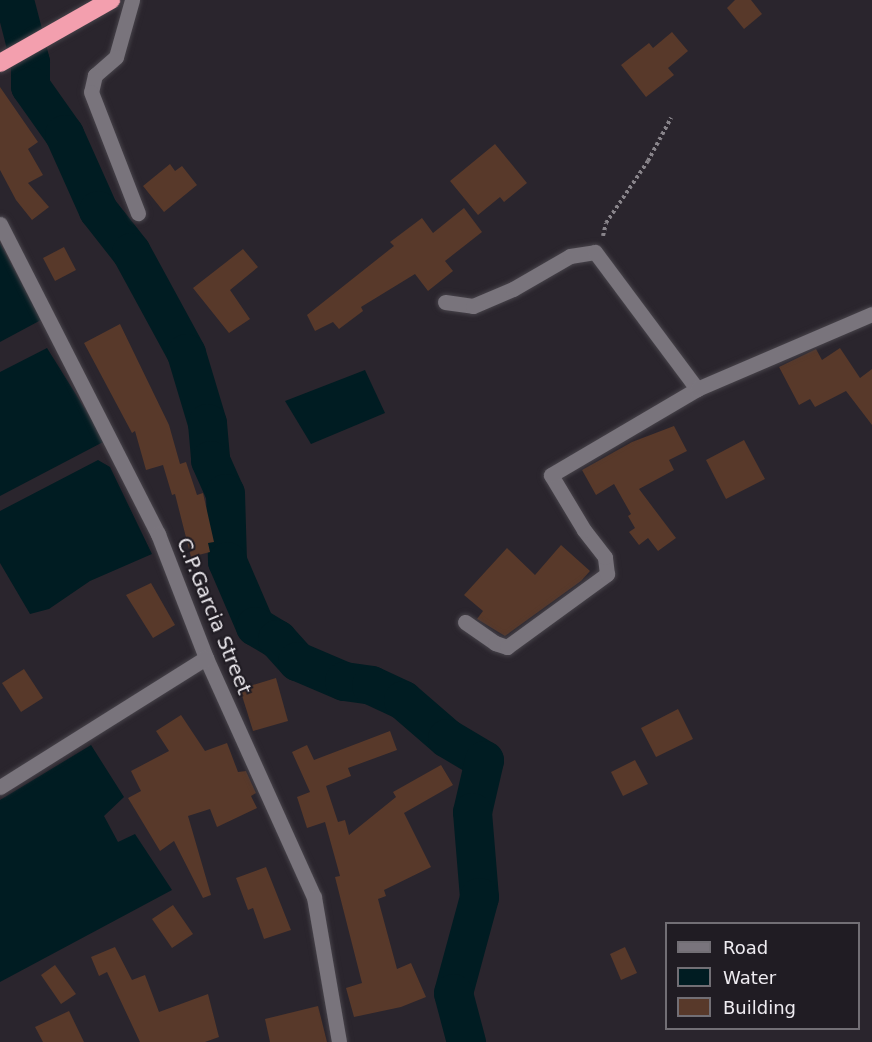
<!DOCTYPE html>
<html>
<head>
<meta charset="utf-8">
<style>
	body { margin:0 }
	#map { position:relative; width:872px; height:1042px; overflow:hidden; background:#2a252d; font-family:"DejaVu Sans",sans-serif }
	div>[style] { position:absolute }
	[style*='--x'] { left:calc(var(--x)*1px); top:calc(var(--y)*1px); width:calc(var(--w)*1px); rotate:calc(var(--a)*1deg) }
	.water>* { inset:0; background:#001c22 }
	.river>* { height:39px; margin:-19.5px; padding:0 19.5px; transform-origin:19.5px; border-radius:19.5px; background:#001c22 }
	.building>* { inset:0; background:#58392a }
	.path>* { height:4px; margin-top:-2px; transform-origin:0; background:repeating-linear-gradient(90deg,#88848a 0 3px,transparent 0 6px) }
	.roads { filter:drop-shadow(0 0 2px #47434a) drop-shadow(0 0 2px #47434a) }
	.minor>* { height:15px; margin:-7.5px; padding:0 7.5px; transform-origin:7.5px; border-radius:7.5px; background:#79747c }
	.highway>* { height:18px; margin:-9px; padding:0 9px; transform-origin:9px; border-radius:9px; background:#f39fae }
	span { translate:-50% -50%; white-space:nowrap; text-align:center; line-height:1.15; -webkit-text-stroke:4.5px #201c23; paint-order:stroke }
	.street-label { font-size:20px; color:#eeebf0 }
	.legend { position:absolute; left:665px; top:922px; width:195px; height:108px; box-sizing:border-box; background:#201c23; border:2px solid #726f75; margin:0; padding:8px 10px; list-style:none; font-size:18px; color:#eeebf0 }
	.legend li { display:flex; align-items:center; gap:12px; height:30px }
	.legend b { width:30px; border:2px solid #726f75 }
</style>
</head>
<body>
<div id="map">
	<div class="water">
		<div style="clip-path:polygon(0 243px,41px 320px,0 342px)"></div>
		<div style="clip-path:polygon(47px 348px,105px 441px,0 496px,0 372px)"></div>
		<div style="clip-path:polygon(365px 370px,385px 413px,311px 444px,285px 401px)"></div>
		<div style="clip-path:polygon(98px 460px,110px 467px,152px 554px,90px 581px,49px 609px,30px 614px,0 563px,0 511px)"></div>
		<div style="clip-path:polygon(91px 745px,124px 797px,104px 816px,118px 842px,135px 834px,172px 890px,0 982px,0 800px)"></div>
	</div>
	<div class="river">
		<div style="--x:14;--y:0;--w:64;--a:75.5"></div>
		<div style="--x:30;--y:62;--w:24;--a:90"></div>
		<div style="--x:30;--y:86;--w:59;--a:54.7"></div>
		<div style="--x:64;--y:134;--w:83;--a:65.9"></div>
		<div style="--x:98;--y:210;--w:53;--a:51.8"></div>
		<div style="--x:131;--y:252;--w:115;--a:61.4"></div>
		<div style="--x:186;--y:353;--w:73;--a:73.3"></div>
		<div style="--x:207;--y:423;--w:37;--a:85"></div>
		<div style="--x:210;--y:460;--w:36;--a:66"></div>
		<div style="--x:225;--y:493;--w:68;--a:88.3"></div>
		<div style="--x:227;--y:561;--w:71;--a:66.7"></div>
		<div style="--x:255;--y:626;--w:26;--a:31"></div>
		<div style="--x:277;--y:639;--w:30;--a:48"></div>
		<div style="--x:297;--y:661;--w:51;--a:23.1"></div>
		<div style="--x:344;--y:681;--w:27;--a:8"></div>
		<div style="--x:371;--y:685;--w:35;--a:25"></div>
		<div style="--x:403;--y:700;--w:58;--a:40.8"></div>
		<div style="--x:447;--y:738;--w:43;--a:30.7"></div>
		<div style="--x:484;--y:760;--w:53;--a:103"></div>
		<div style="--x:472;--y:812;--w:85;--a:85.3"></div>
		<div style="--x:479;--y:897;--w:99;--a:105.2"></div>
		<div style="--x:453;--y:993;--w:51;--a:75.1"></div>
	</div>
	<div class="building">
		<div style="clip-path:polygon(735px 0,751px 0,762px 14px,744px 29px,727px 8px)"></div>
		<div style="clip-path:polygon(672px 32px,688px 51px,668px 68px,674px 75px,646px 97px,621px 65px,649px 43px,653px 48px)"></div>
		<div style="clip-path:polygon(0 87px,38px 142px,28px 149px,43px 175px,28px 183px,49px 207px,32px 220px,16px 200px,0 170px)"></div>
		<div style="clip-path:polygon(495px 144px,527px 183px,504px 202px,500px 197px,478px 215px,450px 181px)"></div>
		<div style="clip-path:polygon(170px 164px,175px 171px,182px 166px,197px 185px,164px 212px,143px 186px)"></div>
		<div style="clip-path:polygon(464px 208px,482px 232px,445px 261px,453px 271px,428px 291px,415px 274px,361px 307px,363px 311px,339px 329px,333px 322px,315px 331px,307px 315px,394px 246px,390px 242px,422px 218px,433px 233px)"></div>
		<div style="clip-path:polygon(64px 247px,76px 270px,55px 281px,43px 258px)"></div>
		<div style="clip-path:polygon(243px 249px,258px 267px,230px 290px,250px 319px,229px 333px,193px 288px)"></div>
		<div style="clip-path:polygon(120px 324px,169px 425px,180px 464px,186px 462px,197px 495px,203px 493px,214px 542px,208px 543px,210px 552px,191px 557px,175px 494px,172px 495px,163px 465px,146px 470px,135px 431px,132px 433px,84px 343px)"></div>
		<div style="clip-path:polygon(840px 348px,860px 378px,872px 369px,872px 425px,846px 391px,815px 407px,810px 399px,799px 405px,779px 367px,816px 349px,822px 360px)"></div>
		<div style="clip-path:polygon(674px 426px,687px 451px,669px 460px,674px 470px,639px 489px,676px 538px,658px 551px,648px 538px,639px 545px,629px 532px,635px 528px,628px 516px,631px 514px,614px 484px,596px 495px,582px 470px,632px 442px)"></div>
		<div style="clip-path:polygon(744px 440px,765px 479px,726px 499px,706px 460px)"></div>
		<div style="clip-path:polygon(561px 545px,590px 571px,581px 581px,505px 636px,477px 619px,483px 611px,464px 595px,507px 548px,535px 575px)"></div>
		<div style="clip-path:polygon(151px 583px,175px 625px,153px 638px,126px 595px)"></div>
		<div style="clip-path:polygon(24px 669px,43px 698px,21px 712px,2px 683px)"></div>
		<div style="clip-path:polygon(276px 678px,288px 721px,253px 731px,240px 689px)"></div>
		<div style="clip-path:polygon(678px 709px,693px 739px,656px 757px,641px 728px)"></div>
		<div style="clip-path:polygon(181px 715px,205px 751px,227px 743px,238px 772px,246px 771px,256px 793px,251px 796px,257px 808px,217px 827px,210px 809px,188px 816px,211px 895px,203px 898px,174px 841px,160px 851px,128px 798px,141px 791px,131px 771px,169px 751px,156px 731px)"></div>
		<div style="clip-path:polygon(390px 731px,397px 750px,348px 768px,351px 776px,326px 786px,338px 822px,345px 820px,349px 835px,396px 797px,393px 792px,441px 765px,453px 785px,404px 813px,431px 867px,384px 890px,386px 896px,378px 899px,397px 969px,411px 963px,426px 997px,401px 1007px,354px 1017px,346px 988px,362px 983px,335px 877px,340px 876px,325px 822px,307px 828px,297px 797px,310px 792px,292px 752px,307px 745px,314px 760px)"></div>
		<div style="clip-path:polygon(635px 760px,648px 784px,623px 796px,611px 772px)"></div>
		<div style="clip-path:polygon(266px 867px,291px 930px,264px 939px,253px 908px,248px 910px,236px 878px)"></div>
		<div style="clip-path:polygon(173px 905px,193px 934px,172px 948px,152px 919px)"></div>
		<div style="clip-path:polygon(115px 947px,132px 980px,145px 975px,159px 1012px,208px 994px,219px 1037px,205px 1042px,140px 1042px,107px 972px,99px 976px,91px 957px)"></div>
		<div style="clip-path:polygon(625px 947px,637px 973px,621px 980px,610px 954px)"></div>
		<div style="clip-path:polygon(55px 965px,76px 994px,61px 1004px,41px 975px)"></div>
		<div style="clip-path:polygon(318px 1006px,327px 1042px,270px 1042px,265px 1019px)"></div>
		<div style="clip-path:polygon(69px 1011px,84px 1042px,43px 1042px,35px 1027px)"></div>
	</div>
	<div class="path">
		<div style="--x:603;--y:236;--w:13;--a:-77"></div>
		<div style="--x:606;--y:223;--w:75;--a:-55.9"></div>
		<div style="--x:648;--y:161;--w:49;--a:-61.9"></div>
	</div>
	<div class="roads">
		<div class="minor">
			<div style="--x:132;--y:0;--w:59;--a:105.7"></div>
			<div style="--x:116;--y:57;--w:28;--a:139"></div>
			<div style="--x:95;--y:75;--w:17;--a:103"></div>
			<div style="--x:91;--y:92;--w:130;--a:68.8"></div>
			<div style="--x:0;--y:224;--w:348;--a:63"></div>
			<div style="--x:158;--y:534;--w:133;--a:68.8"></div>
			<div style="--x:206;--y:658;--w:262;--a:65.7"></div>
			<div style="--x:314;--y:897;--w:147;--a:80.2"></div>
			<div style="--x:445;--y:302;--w:28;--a:8"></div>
			<div style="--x:473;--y:306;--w:43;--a:-23"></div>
			<div style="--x:513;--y:289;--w:66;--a:-30.1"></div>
			<div style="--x:570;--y:256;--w:25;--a:-9"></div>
			<div style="--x:595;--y:252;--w:171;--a:53.3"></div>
			<div style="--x:465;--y:622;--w:37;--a:35"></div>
			<div style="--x:495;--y:643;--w:13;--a:18"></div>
			<div style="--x:507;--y:647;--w:124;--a:-36.1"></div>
			<div style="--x:607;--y:574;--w:17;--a:-97"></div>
			<div style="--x:605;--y:557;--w:34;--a:-128"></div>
			<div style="--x:584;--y:530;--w:64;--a:-121"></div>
			<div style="--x:551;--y:475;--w:169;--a:-30.5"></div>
			<div style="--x:697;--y:389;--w:190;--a:-23.2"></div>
			<div style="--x:0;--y:787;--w:243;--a:-32.1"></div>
		</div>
		<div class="highway">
			<div style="--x:0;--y:63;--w:128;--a:-29.6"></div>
		</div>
	</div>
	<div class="street-label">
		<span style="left:214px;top:616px;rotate:68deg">C.P.Garcia Street</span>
	</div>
	<ul class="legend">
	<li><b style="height:8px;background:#79747c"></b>Road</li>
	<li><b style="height:16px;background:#001c22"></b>Water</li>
	<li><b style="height:16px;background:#58392a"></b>Building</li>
	</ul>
</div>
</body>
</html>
